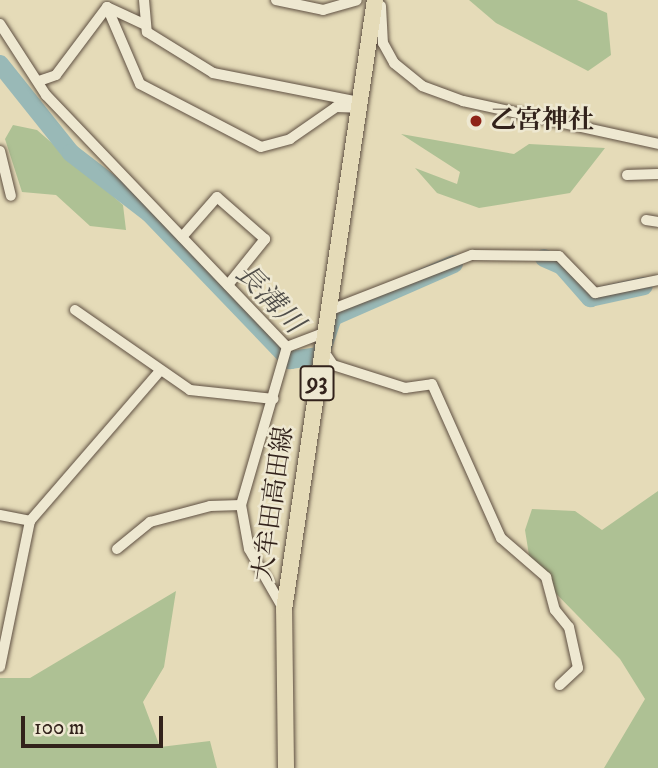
<!DOCTYPE html>
<html>
<head>
<meta charset="utf-8">
<style>
	body { margin:0 }
	#map { position:relative; width:658px; height:768px; overflow:hidden; background:#e5dbb8; font-family:"IM FELL DW Pica","Noto Serif JP",serif }
	div>[style] { position:absolute }
	[style*='--x'] { left:calc(var(--x)*1px); top:calc(var(--y)*1px); width:calc(var(--w)*1px); rotate:calc(var(--a)*1deg) }
	.green>* { inset:0; background:#aec194 }
	.river>* { height:18px; margin:-9px; padding:0 9px; transform-origin:9px; border-radius:9px; background:#99b9b7 }
	.roads { filter:drop-shadow(0 0 2px #5f5042) drop-shadow(0 0 2px #5f5042) }
	.minor>* { height:10px; margin:-5px; padding:0 5px; transform-origin:5px; border-radius:5px; background:#eee8d1 }
	.primary>* { height:16px; margin:-8px; padding:0 8px; transform-origin:8px; border-radius:8px; background:#e5dbb8 }
	.dots>* { width:19px; height:19px; translate:-50% -50%; box-sizing:border-box; border:4px solid #eee8d1; border-radius:50% }
	span { translate:-50% -50%; white-space:nowrap; text-align:center; line-height:1.15; -webkit-text-stroke:5px #eee8d1; paint-order:stroke }
	.shield-label span { padding:2px 5px; background:#eee8d1; border:2px solid; border-radius:5px; -webkit-text-stroke-width:0 }
	.shield-label { font-size:24px; color:#32221b; font-weight:700 }
	.poi-label { font-size:26px; color:#32221b; font-weight:700 }
	.left { translate:0 -50%; text-align:left }
	.street-label { font-size:26px; color:#32221b }
	.water-label { font-size:28px; color:#514f4a; font-style:italic }
	.scale { position:absolute; left:21px; top:716px; width:142px; height:32px; box-sizing:border-box; border:4px solid #32221b; border-top:0; padding-left:9px; font-size:21px; line-height:24px; white-space:nowrap; color:#32221b; -webkit-text-stroke:5px #eee8d1; paint-order:stroke }
</style>
</head>
<body>
<div id="map">
	<div class="green">
		<div style="clip-path:polygon(469px 0,577px 0,607px 13px,611px 55px,588px 71px,496px 23px)"></div>
		<div style="clip-path:polygon(13px 125px,37px 130px,123px 205px,126px 230px,90px 226px,56px 195px,22px 192px,5px 139px)"></div>
		<div style="clip-path:polygon(401px 134px,514px 154px,529px 144px,605px 148px,570px 193px,479px 208px,437px 193px,415px 168px,457px 184px,460px 172px)"></div>
		<div style="clip-path:polygon(658px 491px,658px 768px,604px 768px,645px 699px,620px 659px,531px 568px,525px 530px,532px 509px,575px 511px,602px 530px)"></div>
		<div style="clip-path:polygon(176px 591px,164px 667px,143px 702px,160px 747px,210px 741px,217px 768px,0 768px,0 678px,30px 678px)"></div>
	</div>
	<div class="river">
		<div style="--x:0;--y:64;--w:114;--a:51.4"></div>
		<div style="--x:71;--y:153;--w:98;--a:37.6"></div>
		<div style="--x:149;--y:213;--w:204;--a:46.2"></div>
		<div style="--x:290;--y:360;--w:30;--a:-8"></div>
		<div style="--x:320;--y:356;--w:41;--a:-71.6"></div>
		<div style="--x:333;--y:317;--w:132;--a:-23.7"></div>
		<div style="--x:544;--y:258;--w:20;--a:24"></div>
		<div style="--x:562;--y:266;--w:43;--a:48.8"></div>
		<div style="--x:590;--y:298;--w:55;--a:-12.5"></div>
	</div>
	<div class="roads">
		<div class="minor">
			<div style="--x:144;--y:0;--w:32;--a:85"></div>
			<div style="--x:147;--y:32;--w:78;--a:31.8"></div>
			<div style="--x:213;--y:73;--w:150;--a:11.2"></div>
			<div style="--x:276;--y:0;--w:48;--a:12"></div>
			<div style="--x:323;--y:10;--w:35;--a:-16"></div>
			<div style="--x:381;--y:6;--w:37;--a:87"></div>
			<div style="--x:383;--y:43;--w:23;--a:61"></div>
			<div style="--x:394;--y:63;--w:36;--a:39"></div>
			<div style="--x:422;--y:86;--w:44;--a:20.1"></div>
			<div style="--x:463;--y:101;--w:200;--a:12.4"></div>
			<div style="--x:107;--y:7;--w:84;--a:66.8"></div>
			<div style="--x:140;--y:84;--w:136;--a:27.5"></div>
			<div style="--x:261;--y:147;--w:30;--a:-15"></div>
			<div style="--x:290;--y:139;--w:56;--a:-34.8"></div>
			<div style="--x:336;--y:107;--w:23;--a:2"></div>
			<div style="--x:0;--y:24;--w:85;--a:57.1"></div>
			<div style="--x:46;--y:95;--w:349;--a:46.3"></div>
			<div style="--x:39;--y:81;--w:18;--a:-19"></div>
			<div style="--x:56;--y:75;--w:85;--a:-53.1"></div>
			<div style="--x:107;--y:7;--w:40;--a:25"></div>
			<div style="--x:0;--y:151;--w:46;--a:76.3"></div>
			<div style="--x:627;--y:175;--w:31;--a:-2"></div>
			<div style="--x:646;--y:220;--w:12;--a:9"></div>
			<div style="--x:182;--y:237;--w:53;--a:-48.8"></div>
			<div style="--x:217;--y:197;--w:64;--a:41.2"></div>
			<div style="--x:265;--y:239;--w:59;--a:128.8"></div>
			<div style="--x:75;--y:310;--w:140;--a:34.8"></div>
			<div style="--x:190;--y:390;--w:84;--a:6.1"></div>
			<div style="--x:328;--y:311;--w:155;--a:-21.3"></div>
			<div style="--x:472;--y:255;--w:87;--a:0.7"></div>
			<div style="--x:559;--y:256;--w:52;--a:45.8"></div>
			<div style="--x:595;--y:293;--w:64;--a:-11.7"></div>
			<div style="--x:287;--y:347;--w:40;--a:-21"></div>
			<div style="--x:323;--y:350;--w:18;--a:56"></div>
			<div style="--x:333;--y:365;--w:76;--a:17.7"></div>
			<div style="--x:405;--y:388;--w:27;--a:-8"></div>
			<div style="--x:432;--y:384;--w:169;--a:65.9"></div>
			<div style="--x:501;--y:538;--w:60;--a:40.9"></div>
			<div style="--x:546;--y:577;--w:34;--a:75"></div>
			<div style="--x:555;--y:610;--w:22;--a:51"></div>
			<div style="--x:569;--y:627;--w:42;--a:77.6"></div>
			<div style="--x:578;--y:668;--w:25;--a:137"></div>
			<div style="--x:0;--y:515;--w:31;--a:11"></div>
			<div style="--x:117;--y:549;--w:43;--a:-39.3"></div>
			<div style="--x:150;--y:522;--w:62;--a:-14.9"></div>
			<div style="--x:210;--y:506;--w:31;--a:-2"></div>
			<div style="--x:284;--y:610;--w:70;--a:-119.8"></div>
			<div style="--x:249;--y:549;--w:45;--a:-100.3"></div>
			<div style="--x:241;--y:505;--w:165;--a:-73.8"></div>
			<div style="--x:0;--y:667;--w:149;--a:-78.4"></div>
			<div style="--x:30;--y:521;--w:196;--a:-49.1"></div>
		</div>
		<div class="primary">
			<div style="--x:286;--y:768;--w:158;--a:-90.7"></div>
			<div style="--x:284;--y:610;--w:617;--a:-81.52"></div>
		</div>
	</div>
	<div class="dots">
		<div style="left:476px;top:121px;background:#8f2418"></div>
	</div>
	<div class="shield-label">
		<span style="left:317px;top:383px">93</span>
	</div>
	<div class="poi-label">
		<span class="left" style="left:490px;top:121px">乙宮神社</span>
	</div>
	<div class="street-label">
		<span style="left:274px;top:504px;rotate:-82deg">大牟田高田線</span>
	</div>
	<div class="water-label">
		<span style="left:269px;top:299px;rotate:46deg">長溝川</span>
	</div>
	<div class="scale">100 m</div>
</div>
</body>
</html>
